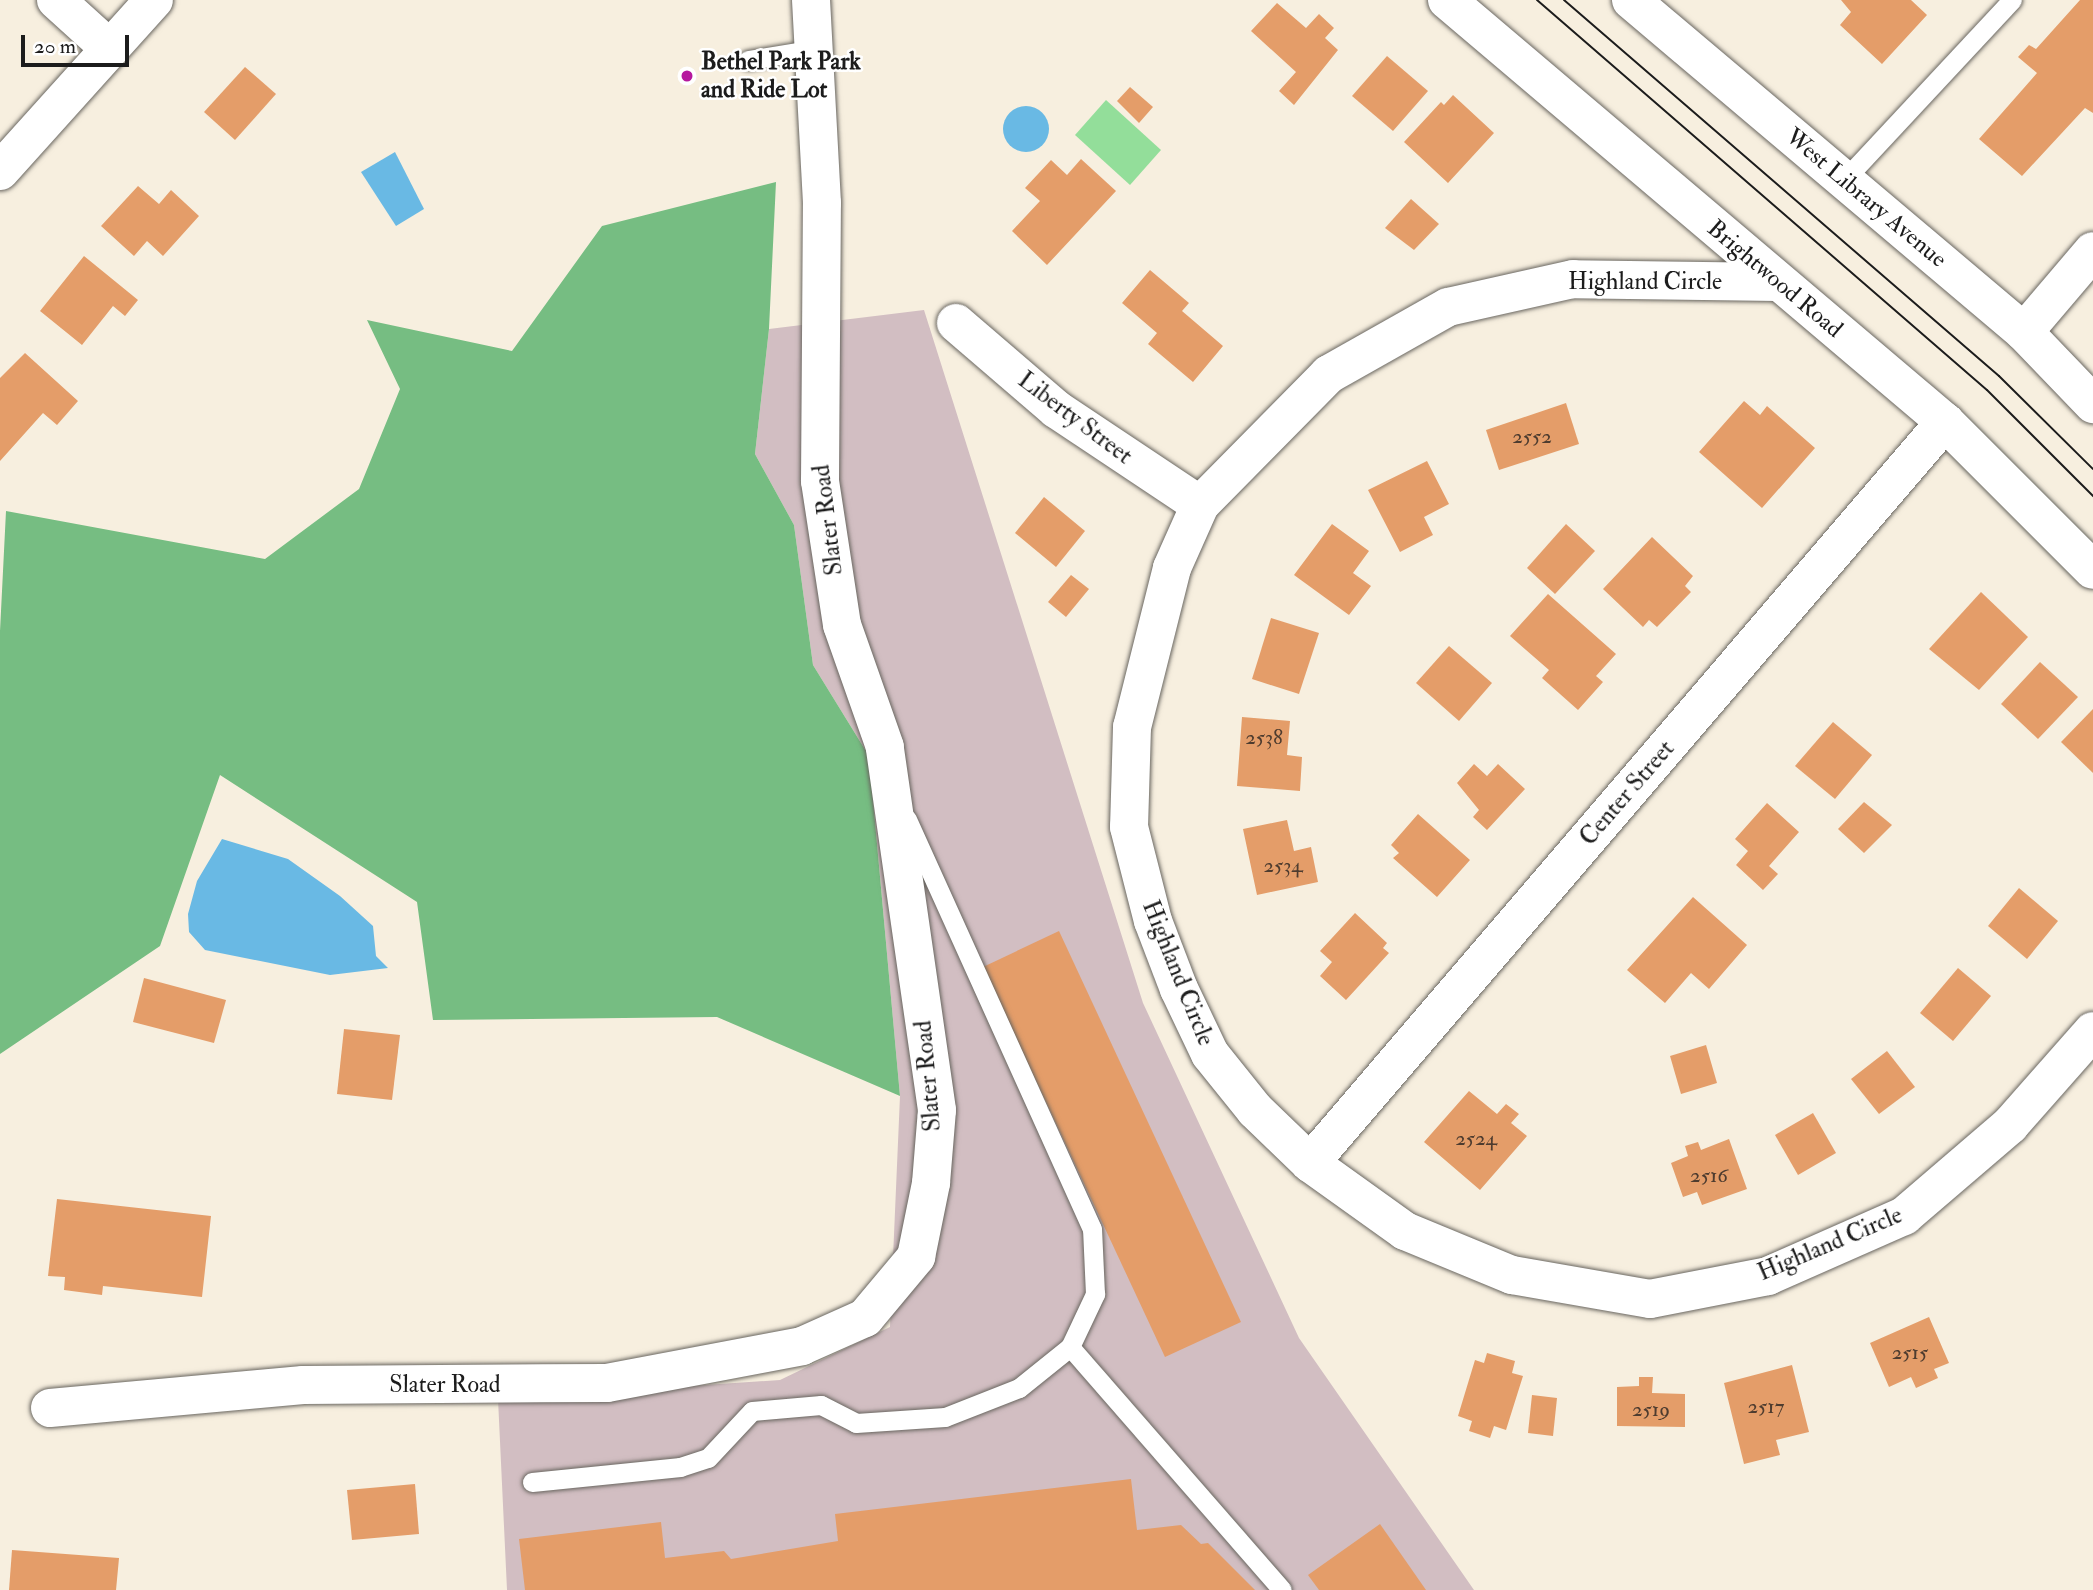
<!DOCTYPE html>
<html>
<head>
<meta charset="utf-8">
<style>
	body { margin:0 }
	#map { position:relative; width:2093px; height:1590px; overflow:hidden; background:#f7efdf; font-family:"IM FELL Double Pica",serif }
	div>[style] { position:absolute }
	[style*='--x'] { left:calc(var(--x)*1px); top:calc(var(--y)*1px); width:calc(var(--w)*1px); rotate:calc(var(--a)*1deg) }
	.industrial>* { inset:0; background:#d2bec2 }
	.green>* { inset:0; background:#93de9a }
	.forest>* { inset:0; background:#76bd82 }
	.water>* { inset:0; background:#69b9e4 }
	.round { border-radius:50% }
	.building>* { inset:0; background:#e49d69 }
	.roads { filter:drop-shadow(0 0 2px #696660) drop-shadow(0 0 2px #696660) }
	.service>* { height:19px; margin:-9.5px; padding:0 9.5px; transform-origin:9.5px; border-radius:9.5px; background:#fff }
	.minor>* { height:38px; margin:-19px; padding:0 19px; transform-origin:19px; border-radius:19px; background:#fff }
	.tertiary>* { height:38px; margin:-19px; padding:0 19px; transform-origin:19px; border-radius:19px; background:#fff }
	.tram>* { height:2px; margin:-1px; padding:0 1px; transform-origin:1px; border-radius:1px; background:#1c1c1c }
	.dots>* { width:19px; height:19px; translate:-50% -50%; box-sizing:border-box; border:4px solid #fff; border-radius:50% }
	span { translate:-50% -50%; white-space:nowrap; text-align:center; line-height:1.15; -webkit-text-stroke:5px #fff; paint-order:stroke }
	.number-label { font-size:21px; color:#4e3c2f }
	.number-label span { -webkit-text-stroke-width:0 }
	.poi-label { font-size:24px; color:#1c1c1c; font-weight:700 }
	.left { translate:0 -50%; text-align:left }
	.street-label { font-size:24px; color:#1c1c1c }
	.scale { position:absolute; left:21px; top:35px; width:108px; height:32px; box-sizing:border-box; border:4px solid #1c1c1c; border-top:0; padding-left:9px; font-size:21px; line-height:24px; white-space:nowrap; color:#1c1c1c; -webkit-text-stroke:5px #fff; paint-order:stroke }
</style>
</head>
<body>
<div id="map">
	<div class="industrial">
		<div style="clip-path:polygon(924px 310px,1143px 1003px,1299px 1338px,1474px 1590px,507px 1590px,498px 1399px,780px 1380px,890px 1327px,900px 1096px,869px 756px,813px 665px,794px 525px,755px 454px,769px 329px)"></div>
	</div>
	<div class="green">
		<div style="clip-path:polygon(1106px 100px,1161px 150px,1130px 185px,1075px 135px)"></div>
	</div>
	<div class="forest">
		<div style="clip-path:polygon(776px 182px,769px 329px,755px 454px,794px 525px,813px 665px,869px 756px,900px 1096px,717px 1017px,433px 1020px,417px 902px,220px 775px,160px 946px,0 1054px,0 631px,6px 511px,265px 559px,359px 489px,400px 389px,367px 320px,512px 351px,602px 226px)"></div>
	</div>
	<div class="water">
		<div class="round" style="left:1003px;top:106px;width:46px;height:46px"></div>
		<div style="clip-path:polygon(395px 152px,424px 209px,396px 226px,361px 172px)"></div>
		<div style="clip-path:polygon(222px 839px,288px 859px,340px 896px,373px 926px,376px 956px,388px 968px,330px 975px,205px 950px,189px 932px,188px 914px,197px 881px)"></div>
	</div>
	<div class="building">
		<div style="clip-path:polygon(1841px 0,1911px 0,1927px 15px,1882px 64px,1840px 25px,1851px 12px)"></div>
		<div style="clip-path:polygon(2080px 0,2093px 0,2093px 113px,2085px 108px,2022px 176px,1979px 139px,2037px 73px,2018px 57px,2029px 45px,2036px 49px)"></div>
		<div style="clip-path:polygon(1277px 3px,1306px 28px,1319px 14px,1334px 28px,1325px 38px,1338px 50px,1294px 105px,1279px 91px,1296px 72px,1251px 31px)"></div>
		<div style="clip-path:polygon(1387px 56px,1428px 91px,1393px 131px,1352px 96px)"></div>
		<div style="clip-path:polygon(245px 67px,276px 94px,235px 140px,204px 112px)"></div>
		<div style="clip-path:polygon(1130px 87px,1153px 107px,1139px 123px,1117px 101px)"></div>
		<div style="clip-path:polygon(1453px 95px,1494px 133px,1448px 183px,1404px 142px,1441px 102px,1444px 105px)"></div>
		<div style="clip-path:polygon(1081px 159px,1116px 191px,1047px 265px,1012px 231px,1040px 201px,1025px 188px,1051px 160px,1067px 175px)"></div>
		<div style="clip-path:polygon(138px 186px,159px 204px,171px 190px,199px 216px,163px 256px,147px 241px,134px 256px,101px 226px)"></div>
		<div style="clip-path:polygon(1411px 199px,1439px 224px,1414px 250px,1385px 228px)"></div>
		<div style="clip-path:polygon(84px 256px,138px 300px,125px 316px,113px 306px,82px 345px,40px 311px)"></div>
		<div style="clip-path:polygon(1150px 270px,1189px 303px,1182px 311px,1223px 346px,1193px 382px,1148px 344px,1157px 333px,1122px 303px)"></div>
		<div style="clip-path:polygon(25px 353px,78px 401px,57px 425px,43px 413px,0 461px,0 378px)"></div>
		<div style="clip-path:polygon(1744px 401px,1760px 415px,1767px 406px,1815px 448px,1762px 508px,1699px 452px)"></div>
		<div style="clip-path:polygon(1566px 403px,1579px 444px,1499px 470px,1486px 430px)"></div>
		<div style="clip-path:polygon(1427px 461px,1449px 504px,1424px 517px,1433px 535px,1400px 552px,1368px 490px)"></div>
		<div style="clip-path:polygon(1044px 497px,1085px 531px,1056px 567px,1015px 533px)"></div>
		<div style="clip-path:polygon(1332px 524px,1369px 551px,1353px 573px,1371px 586px,1349px 615px,1294px 575px)"></div>
		<div style="clip-path:polygon(1566px 524px,1595px 551px,1555px 594px,1527px 568px)"></div>
		<div style="clip-path:polygon(1652px 537px,1693px 576px,1685px 586px,1691px 592px,1657px 627px,1649px 620px,1643px 627px,1603px 589px)"></div>
		<div style="clip-path:polygon(1071px 575px,1089px 589px,1066px 617px,1048px 602px)"></div>
		<div style="clip-path:polygon(1981px 592px,2028px 637px,1979px 690px,1929px 649px)"></div>
		<div style="clip-path:polygon(1548px 594px,1616px 654px,1596px 676px,1603px 682px,1578px 710px,1542px 678px,1549px 670px,1510px 636px)"></div>
		<div style="clip-path:polygon(1271px 618px,1319px 633px,1299px 694px,1252px 679px)"></div>
		<div style="clip-path:polygon(1449px 646px,1492px 683px,1459px 721px,1416px 683px)"></div>
		<div style="clip-path:polygon(2040px 662px,2078px 697px,2038px 739px,2001px 704px)"></div>
		<div style="clip-path:polygon(2093px 709px,2093px 773px,2061px 742px)"></div>
		<div style="clip-path:polygon(1242px 717px,1290px 721px,1287px 755px,1302px 757px,1300px 791px,1237px 786px)"></div>
		<div style="clip-path:polygon(1833px 722px,1872px 755px,1835px 799px,1795px 766px)"></div>
		<div style="clip-path:polygon(1474px 764px,1487px 776px,1498px 764px,1525px 789px,1487px 830px,1473px 817px,1479px 810px,1457px 783px)"></div>
		<div style="clip-path:polygon(1864px 802px,1892px 825px,1864px 853px,1838px 829px)"></div>
		<div style="clip-path:polygon(1767px 803px,1799px 832px,1769px 866px,1778px 874px,1763px 890px,1736px 865px,1748px 851px,1735px 839px)"></div>
		<div style="clip-path:polygon(1418px 814px,1470px 860px,1437px 897px,1393px 858px,1399px 853px,1391px 845px)"></div>
		<div style="clip-path:polygon(1287px 820px,1294px 851px,1311px 847px,1318px 882px,1257px 895px,1243px 829px)"></div>
		<div style="clip-path:polygon(2019px 888px,2058px 921px,2027px 959px,1988px 926px)"></div>
		<div style="clip-path:polygon(1693px 897px,1747px 945px,1709px 989px,1691px 973px,1665px 1003px,1627px 970px)"></div>
		<div style="clip-path:polygon(1355px 913px,1387px 943px,1383px 948px,1389px 953px,1346px 1000px,1320px 976px,1332px 962px,1320px 951px)"></div>
		<div style="clip-path:polygon(1059px 931px,1241px 1322px,1165px 1357px,983px 967px)"></div>
		<div style="clip-path:polygon(1958px 968px,1991px 996px,1953px 1041px,1920px 1013px)"></div>
		<div style="clip-path:polygon(144px 978px,226px 1000px,214px 1043px,133px 1022px)"></div>
		<div style="clip-path:polygon(344px 1029px,400px 1035px,392px 1100px,337px 1094px)"></div>
		<div style="clip-path:polygon(1706px 1045px,1717px 1083px,1681px 1094px,1670px 1056px)"></div>
		<div style="clip-path:polygon(1887px 1051px,1915px 1087px,1879px 1114px,1851px 1079px)"></div>
		<div style="clip-path:polygon(1469px 1091px,1497px 1114px,1506px 1104px,1519px 1114px,1511px 1123px,1527px 1136px,1480px 1190px,1424px 1142px)"></div>
		<div style="clip-path:polygon(1813px 1113px,1836px 1153px,1798px 1175px,1775px 1135px)"></div>
		<div style="clip-path:polygon(1729px 1139px,1747px 1189px,1702px 1205px,1697px 1192px,1683px 1197px,1671px 1163px,1688px 1156px,1685px 1146px,1698px 1142px,1701px 1150px)"></div>
		<div style="clip-path:polygon(57px 1199px,211px 1216px,202px 1297px,103px 1286px,102px 1295px,64px 1290px,65px 1277px,48px 1276px)"></div>
		<div style="clip-path:polygon(1929px 1317px,1949px 1363px,1934px 1369px,1938px 1378px,1916px 1388px,1911px 1377px,1889px 1387px,1870px 1343px)"></div>
		<div style="clip-path:polygon(1487px 1353px,1515px 1361px,1512px 1373px,1523px 1376px,1506px 1430px,1494px 1426px,1490px 1438px,1469px 1431px,1472px 1421px,1458px 1416px,1475px 1360px,1484px 1363px)"></div>
		<div style="clip-path:polygon(1792px 1365px,1809px 1432px,1776px 1440px,1780px 1455px,1744px 1464px,1724px 1383px)"></div>
		<div style="clip-path:polygon(1639px 1377px,1653px 1377px,1652px 1393px,1685px 1394px,1685px 1427px,1617px 1426px,1617px 1387px,1639px 1386px)"></div>
		<div style="clip-path:polygon(1532px 1395px,1557px 1398px,1553px 1436px,1528px 1433px)"></div>
		<div style="clip-path:polygon(1131px 1479px,1137px 1530px,1181px 1525px,1201px 1544px,1208px 1543px,1255px 1590px,525px 1590px,519px 1539px,661px 1522px,665px 1558px,724px 1551px,731px 1559px,838px 1541px,835px 1514px)"></div>
		<div style="clip-path:polygon(415px 1484px,419px 1534px,352px 1540px,347px 1490px)"></div>
		<div style="clip-path:polygon(1380px 1524px,1426px 1590px,1319px 1590px,1308px 1575px)"></div>
		<div style="clip-path:polygon(12px 1550px,119px 1558px,116px 1590px,9px 1590px)"></div>
	</div>
	<div class="roads">
		<div class="service">
			<div style="--x:748;--y:60;--w:69;--a:-9.2"></div>
			<div style="--x:1844;--y:180;--w:246;--a:-47"></div>
			<div style="--x:1070;--y:1347;--w:322;--a:48.9"></div>
			<div style="--x:532;--y:1482;--w:149;--a:-5.8"></div>
			<div style="--x:680;--y:1467;--w:29;--a:-18"></div>
			<div style="--x:708;--y:1458;--w:64;--a:-46.9"></div>
			<div style="--x:752;--y:1411;--w:69;--a:-5"></div>
			<div style="--x:821;--y:1405;--w:39;--a:27"></div>
			<div style="--x:856;--y:1423;--w:89;--a:-3.9"></div>
			<div style="--x:945;--y:1417;--w:79;--a:-21.4"></div>
			<div style="--x:1019;--y:1388;--w:65;--a:-38.8"></div>
			<div style="--x:1070;--y:1347;--w:59;--a:-64.7"></div>
			<div style="--x:1095;--y:1294;--w:65;--a:-92.6"></div>
			<div style="--x:1092;--y:1229;--w:450;--a:-114.3"></div>
		</div>
		<div class="minor">
			<div style="--x:56;--y:0;--w:73;--a:42.2"></div>
			<div style="--x:0;--y:171;--w:230;--a:-48"></div>
			<div style="--x:1778;--y:282;--w:205;--a:-179.2"></div>
			<div style="--x:1573;--y:279;--w:128;--a:167.4"></div>
			<div style="--x:1448;--y:307;--w:137;--a:150.6"></div>
			<div style="--x:1329;--y:374;--w:184;--a:134.6"></div>
			<div style="--x:1200;--y:505;--w:69;--a:114"></div>
			<div style="--x:1172;--y:568;--w:164;--a:104.1"></div>
			<div style="--x:1132;--y:727;--w:100;--a:91.7"></div>
			<div style="--x:1129;--y:827;--w:97;--a:75.7"></div>
			<div style="--x:1153;--y:921;--w:73;--a:69.1"></div>
			<div style="--x:1179;--y:989;--w:72;--a:64.5"></div>
			<div style="--x:1210;--y:1054;--w:72;--a:51.2"></div>
			<div style="--x:1255;--y:1110;--w:76;--a:43.9"></div>
			<div style="--x:1310;--y:1163;--w:117;--a:35.6"></div>
			<div style="--x:1405;--y:1231;--w:116;--a:22.4"></div>
			<div style="--x:1512;--y:1275;--w:140;--a:9.9"></div>
			<div style="--x:1650;--y:1299;--w:120;--a:-11"></div>
			<div style="--x:1768;--y:1276;--w:149;--a:-23.8"></div>
			<div style="--x:1904;--y:1216;--w:140;--a:-40.6"></div>
			<div style="--x:2010;--y:1125;--w:125;--a:-48.6"></div>
			<div style="--x:956;--y:323;--w:132;--a:40.7"></div>
			<div style="--x:1056;--y:409;--w:173;--a:33.7"></div>
			<div style="--x:2024;--y:332;--w:106;--a:-49.6"></div>
			<div style="--x:1310;--y:1163;--w:976;--a:-49.41"></div>
			<div style="--x:50;--y:1408;--w:254;--a:-5.2"></div>
			<div style="--x:303;--y:1385;--w:304;--a:-0.4"></div>
			<div style="--x:607;--y:1383;--w:198;--a:-10.7"></div>
			<div style="--x:802;--y:1346;--w:69;--a:-24"></div>
			<div style="--x:865;--y:1318;--w:80;--a:-50.1"></div>
			<div style="--x:916;--y:1257;--w:76;--a:-78.5"></div>
			<div style="--x:931;--y:1183;--w:73;--a:-85.3"></div>
			<div style="--x:937;--y:1110;--w:367;--a:-98.2"></div>
			<div style="--x:885;--y:747;--w:129;--a:-109.4"></div>
			<div style="--x:842;--y:625;--w:146;--a:-98.7"></div>
			<div style="--x:820;--y:481;--w:278;--a:-89.6"></div>
			<div style="--x:822;--y:203;--w:203;--a:-93.1"></div>
		</div>
		<div class="tertiary">
			<div style="--x:1447;--y:0;--w:653;--a:40.28"></div>
			<div style="--x:1945;--y:422;--w:209;--a:45"></div>
			<div style="--x:1631;--y:0;--w:514;--a:40.19"></div>
			<div style="--x:2024;--y:332;--w:100;--a:46.2"></div>
		</div>
	</div>
	<div class="tram">
		<div style="--x:1537;--y:0;--w:595;--a:40.91"></div>
		<div style="--x:1987;--y:390;--w:150;--a:45"></div>
		<div style="--x:1564;--y:0;--w:575;--a:40.84"></div>
		<div style="--x:1999;--y:376;--w:132;--a:44.7"></div>
	</div>
	<div class="dots">
		<div style="left:687px;top:76px;background:#b5179e"></div>
	</div>
	<div class="number-label">
		<span style="left:1532px;top:437px">2552</span>
		<span style="left:1264px;top:738px">2538</span>
		<span style="left:1283px;top:866px">2534</span>
		<span style="left:1476px;top:1139px">2524</span>
		<span style="left:1709px;top:1176px">2516</span>
		<span style="left:1910px;top:1353px">2515</span>
		<span style="left:1766px;top:1407px">2517</span>
		<span style="left:1651px;top:1410px">2519</span>
	</div>
	<div class="poi-label">
		<span class="left" style="left:701px;top:76px">Bethel Park Park<br>and Ride Lot</span>
	</div>
	<div class="street-label">
		<span style="left:1866px;top:198px;rotate:40deg">West Library Avenue</span>
		<span style="left:1775px;top:279px;rotate:40deg">Brightwood Road</span>
		<span style="left:1645px;top:282px">Highland Circle</span>
		<span style="left:1075px;top:418px;rotate:37deg">Liberty Street</span>
		<span style="left:828px;top:520px;rotate:-97deg">Slater Road</span>
		<span style="left:1627px;top:793px;rotate:-49deg">Center Street</span>
		<span style="left:1178px;top:973px;rotate:68deg">Highland Circle</span>
		<span style="left:928px;top:1076px;rotate:-95deg">Slater Road</span>
		<span style="left:1830px;top:1244px;rotate:-23deg">Highland Circle</span>
		<span style="left:445px;top:1385px">Slater Road</span>
	</div>
	<div class="scale">20 m</div>
</div>
</body>
</html>
